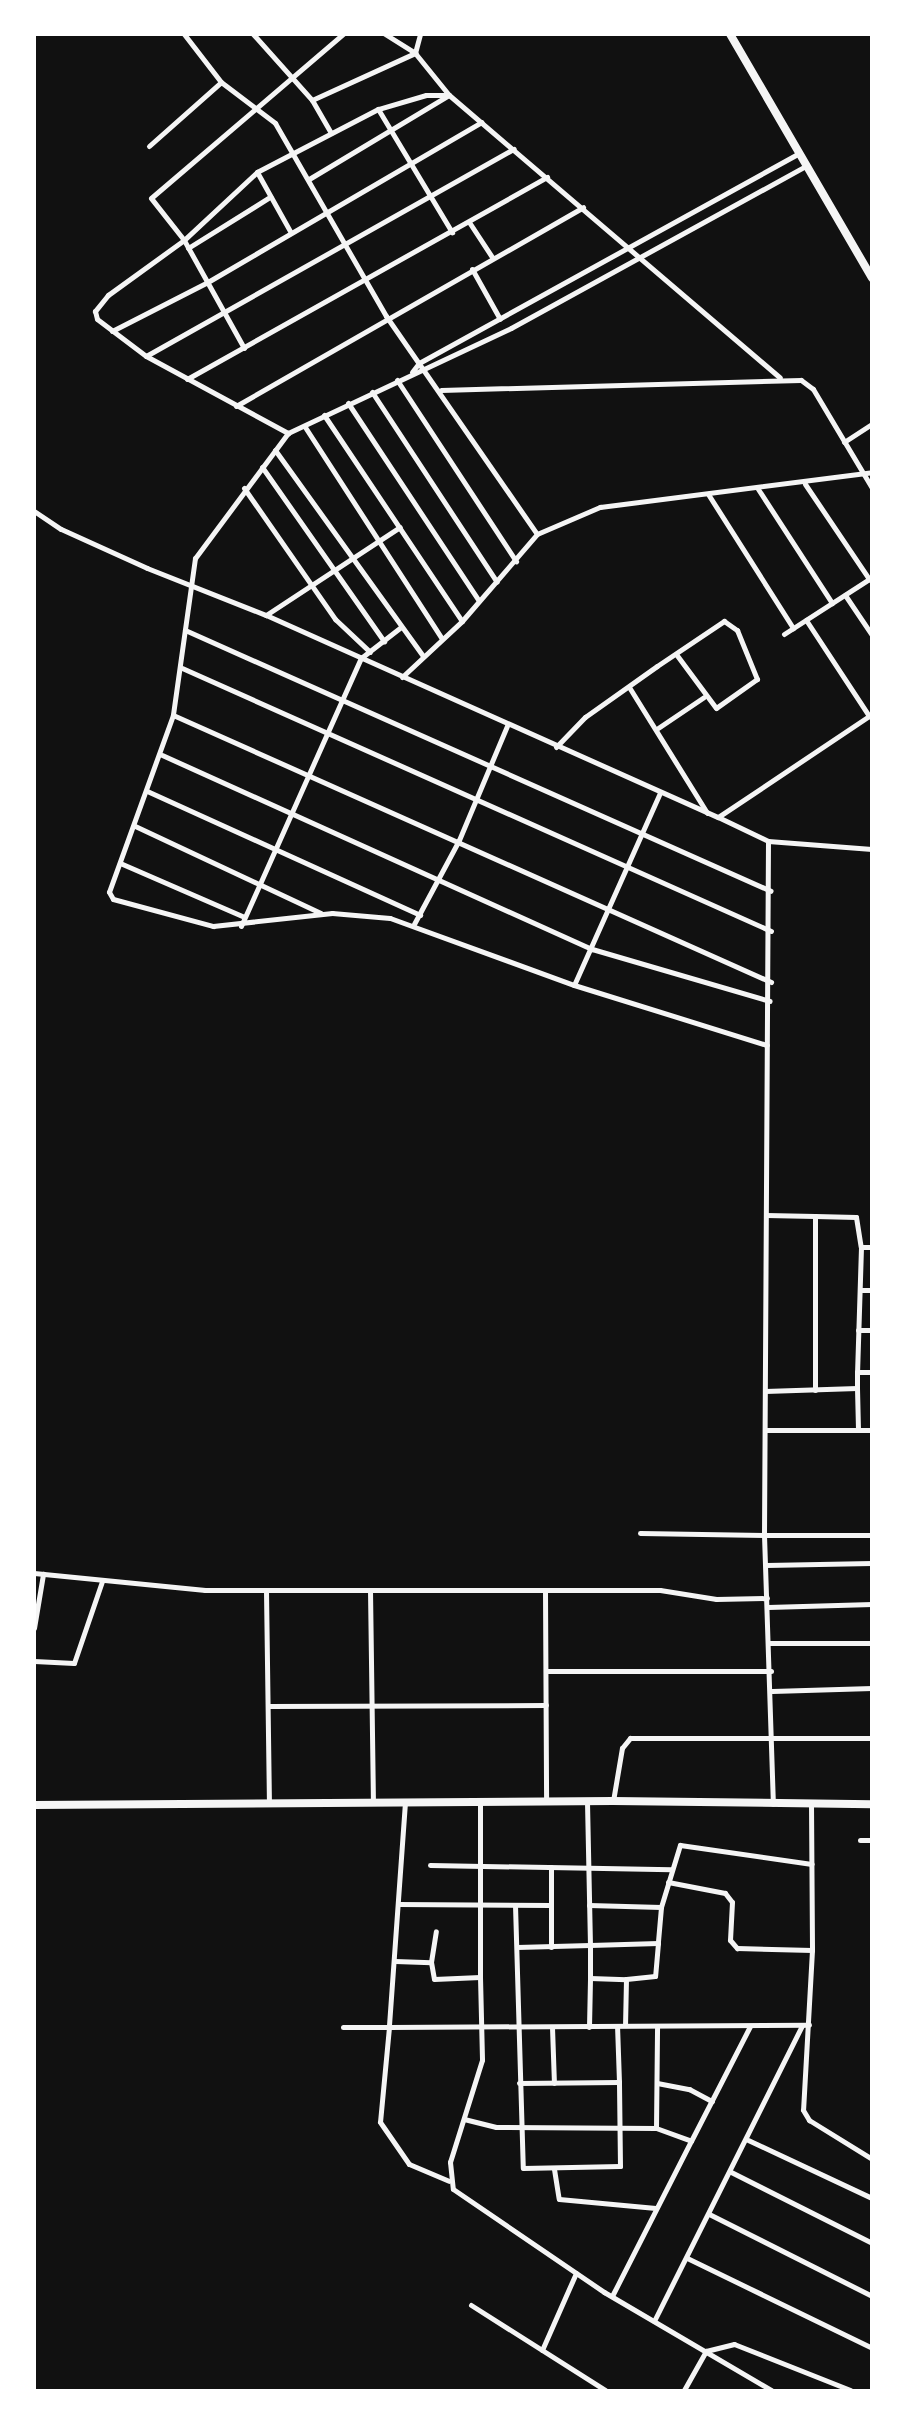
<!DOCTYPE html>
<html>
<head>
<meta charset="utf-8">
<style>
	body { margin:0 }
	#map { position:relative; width:906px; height:2425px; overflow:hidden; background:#111; font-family:Roboto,sans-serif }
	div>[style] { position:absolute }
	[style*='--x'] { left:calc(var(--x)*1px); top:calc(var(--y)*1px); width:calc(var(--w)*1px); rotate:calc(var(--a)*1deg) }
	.minor>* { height:5px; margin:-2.5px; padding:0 2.5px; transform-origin:2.5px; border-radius:2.5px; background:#f5f5f5 }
	.primary>* { height:8px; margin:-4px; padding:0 4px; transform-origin:4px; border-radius:4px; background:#f5f5f5 }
	.trunk>* { height:8px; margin:-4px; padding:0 4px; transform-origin:4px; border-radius:4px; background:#f5f5f5 }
	span { translate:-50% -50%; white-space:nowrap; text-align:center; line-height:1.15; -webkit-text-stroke:4.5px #fff; paint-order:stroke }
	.frame { position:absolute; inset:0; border:36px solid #fff; pointer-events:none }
</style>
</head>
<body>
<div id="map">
	<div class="minor">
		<div style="--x:253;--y:34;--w:89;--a:48.2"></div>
		<div style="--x:312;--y:100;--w:38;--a:60"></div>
		<div style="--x:385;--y:34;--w:36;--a:32"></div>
		<div style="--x:415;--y:53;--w:54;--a:51"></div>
		<div style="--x:449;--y:95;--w:435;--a:40.5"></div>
		<div style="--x:221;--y:82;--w:68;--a:37.2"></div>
		<div style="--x:275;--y:123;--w:223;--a:60.1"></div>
		<div style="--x:386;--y:316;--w:265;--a:55.3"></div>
		<div style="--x:537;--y:534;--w:69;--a:-23.2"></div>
		<div style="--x:600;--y:507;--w:274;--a:-7.3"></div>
		<div style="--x:449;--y:95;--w:23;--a:180"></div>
		<div style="--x:426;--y:95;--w:50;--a:163.7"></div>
		<div style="--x:378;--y:109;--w:136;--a:152.5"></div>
		<div style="--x:257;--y:172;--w:100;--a:137"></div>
		<div style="--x:184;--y:240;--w:94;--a:144.1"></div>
		<div style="--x:108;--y:295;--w:21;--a:129"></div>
		<div style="--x:95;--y:311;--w:8;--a:76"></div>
		<div style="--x:97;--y:319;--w:61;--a:37.1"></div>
		<div style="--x:146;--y:356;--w:162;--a:28.5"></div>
		<div style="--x:288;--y:433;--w:246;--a:-25.2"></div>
		<div style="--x:511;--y:328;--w:337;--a:-28.8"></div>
		<div style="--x:312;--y:100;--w:113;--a:-24.5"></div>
		<div style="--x:415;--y:53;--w:20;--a:-75"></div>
		<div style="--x:378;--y:109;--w:144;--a:59"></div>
		<div style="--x:149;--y:146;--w:96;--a:-41.6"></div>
		<div style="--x:221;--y:82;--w:61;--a:-127.6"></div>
		<div style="--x:257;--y:172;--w:68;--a:60.8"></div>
		<div style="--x:309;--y:179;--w:163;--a:-31"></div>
		<div style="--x:469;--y:222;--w:42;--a:56.7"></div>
		<div style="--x:188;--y:248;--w:97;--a:-31.9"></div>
		<div style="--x:472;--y:269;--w:57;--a:60.8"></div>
		<div style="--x:112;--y:331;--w:106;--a:-27.1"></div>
		<div style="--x:206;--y:283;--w:319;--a:-30.3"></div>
		<div style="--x:244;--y:348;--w:124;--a:-119.1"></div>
		<div style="--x:184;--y:240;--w:53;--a:-128.2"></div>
		<div style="--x:151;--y:198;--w:253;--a:-40.5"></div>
		<div style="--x:146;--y:356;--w:422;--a:-29.4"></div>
		<div style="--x:412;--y:372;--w:11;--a:-52"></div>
		<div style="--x:419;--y:363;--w:434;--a:-28.9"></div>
		<div style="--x:187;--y:379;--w:413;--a:-29.3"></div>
		<div style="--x:397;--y:380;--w:217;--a:56.7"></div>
		<div style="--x:441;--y:390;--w:360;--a:-1.6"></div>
		<div style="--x:801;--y:380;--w:15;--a:37"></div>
		<div style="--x:813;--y:389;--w:115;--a:59.2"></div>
		<div style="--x:372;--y:392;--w:227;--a:56.7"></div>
		<div style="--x:348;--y:403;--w:237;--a:56.5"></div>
		<div style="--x:236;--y:406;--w:400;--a:-29.8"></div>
		<div style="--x:324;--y:415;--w:248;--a:56.2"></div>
		<div style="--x:305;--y:427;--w:252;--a:57.1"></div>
		<div style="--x:288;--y:433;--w:156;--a:126.6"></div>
		<div style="--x:195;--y:558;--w:159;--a:98"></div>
		<div style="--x:173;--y:715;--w:655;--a:24.06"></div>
		<div style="--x:844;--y:442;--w:33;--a:-33"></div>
		<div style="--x:275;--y:450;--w:254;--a:54.3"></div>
		<div style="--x:262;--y:467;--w:213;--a:55"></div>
		<div style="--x:805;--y:484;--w:115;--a:56"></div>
		<div style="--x:244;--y:488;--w:160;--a:55.2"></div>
		<div style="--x:335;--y:619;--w:48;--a:43.3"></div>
		<div style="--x:758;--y:489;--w:136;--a:57"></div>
		<div style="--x:708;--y:494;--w:159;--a:57.6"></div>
		<div style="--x:34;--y:511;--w:32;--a:34"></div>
		<div style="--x:61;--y:529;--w:94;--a:24.4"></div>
		<div style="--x:147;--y:568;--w:128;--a:21.6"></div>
		<div style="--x:266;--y:615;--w:495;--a:24.1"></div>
		<div style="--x:845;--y:595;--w:48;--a:56"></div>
		<div style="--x:266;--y:615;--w:160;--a:-33.3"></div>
		<div style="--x:806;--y:620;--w:115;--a:56.7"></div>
		<div style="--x:185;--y:630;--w:641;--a:24.01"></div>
		<div style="--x:784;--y:634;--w:103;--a:-32.8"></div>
		<div style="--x:182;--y:668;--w:645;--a:24.06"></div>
		<div style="--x:402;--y:677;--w:82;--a:-43"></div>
		<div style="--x:462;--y:621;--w:115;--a:-49.2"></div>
		<div style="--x:629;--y:687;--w:148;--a:58.2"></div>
		<div style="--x:872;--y:714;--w:185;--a:146.2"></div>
		<div style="--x:718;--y:817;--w:55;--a:25.6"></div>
		<div style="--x:768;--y:841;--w:104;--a:4.4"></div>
		<div style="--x:173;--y:715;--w:188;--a:109.9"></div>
		<div style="--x:109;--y:892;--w:8;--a:60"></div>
		<div style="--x:113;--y:899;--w:104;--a:15.1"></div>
		<div style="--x:213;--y:926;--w:120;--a:-6.2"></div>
		<div style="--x:332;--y:913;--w:58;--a:4.9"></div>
		<div style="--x:390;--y:918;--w:196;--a:20"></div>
		<div style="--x:574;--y:985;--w:202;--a:17.3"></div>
		<div style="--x:658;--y:728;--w:55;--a:-34"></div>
		<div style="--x:556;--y:747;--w:42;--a:-46"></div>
		<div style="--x:585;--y:717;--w:88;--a:-35.3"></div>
		<div style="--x:657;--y:666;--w:81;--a:-33.9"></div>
		<div style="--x:724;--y:621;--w:16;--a:35"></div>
		<div style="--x:737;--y:630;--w:53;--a:67.8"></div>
		<div style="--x:757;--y:679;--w:50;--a:144.7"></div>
		<div style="--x:716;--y:708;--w:67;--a:-126.5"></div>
		<div style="--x:162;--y:755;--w:472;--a:24.3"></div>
		<div style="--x:592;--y:949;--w:185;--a:16.3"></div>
		<div style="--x:147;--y:791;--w:300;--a:24.4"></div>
		<div style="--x:135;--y:826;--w:205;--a:25.1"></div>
		<div style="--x:768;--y:841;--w:694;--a:90.33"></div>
		<div style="--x:764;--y:1535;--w:108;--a:0"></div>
		<div style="--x:120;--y:863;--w:135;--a:23.5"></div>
		<div style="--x:414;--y:924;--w:95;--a:-61.8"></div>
		<div style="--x:459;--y:840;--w:124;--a:-67.2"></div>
		<div style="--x:241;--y:926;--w:294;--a:-65.9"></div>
		<div style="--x:361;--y:658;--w:51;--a:-37.8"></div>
		<div style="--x:574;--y:985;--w:210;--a:-65.9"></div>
		<div style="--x:766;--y:1215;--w:49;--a:1.2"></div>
		<div style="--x:815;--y:1216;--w:174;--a:90"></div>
		<div style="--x:815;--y:1216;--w:41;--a:1.4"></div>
		<div style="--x:856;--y:1217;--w:30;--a:81"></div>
		<div style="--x:872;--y:1247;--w:11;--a:180"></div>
		<div style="--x:861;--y:1247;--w:125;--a:91.8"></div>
		<div style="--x:857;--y:1372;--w:15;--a:0"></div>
		<div style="--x:860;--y:1290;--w:12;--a:0"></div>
		<div style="--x:858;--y:1330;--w:14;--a:0"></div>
		<div style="--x:857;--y:1388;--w:16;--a:-90"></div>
		<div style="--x:765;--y:1391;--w:92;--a:-1.9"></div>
		<div style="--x:857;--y:1388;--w:42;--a:88.6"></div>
		<div style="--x:765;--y:1430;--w:107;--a:0"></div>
		<div style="--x:640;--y:1533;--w:124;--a:0.9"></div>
		<div style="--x:764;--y:1535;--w:269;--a:88.1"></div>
		<div style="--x:766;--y:1565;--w:106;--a:-1.1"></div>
		<div style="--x:34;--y:1573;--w:172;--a:5.7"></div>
		<div style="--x:205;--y:1590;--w:455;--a:0"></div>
		<div style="--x:660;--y:1590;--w:57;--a:9.1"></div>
		<div style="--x:716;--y:1599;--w:51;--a:-1.1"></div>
		<div style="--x:370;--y:1590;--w:213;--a:89.2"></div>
		<div style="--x:266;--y:1591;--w:213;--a:89.2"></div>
		<div style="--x:545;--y:1591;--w:210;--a:89.7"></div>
		<div style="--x:768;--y:1607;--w:104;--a:-1.7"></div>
		<div style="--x:34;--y:1628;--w:55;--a:-80.5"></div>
		<div style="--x:770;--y:1643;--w:102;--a:0"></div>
		<div style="--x:34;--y:1661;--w:40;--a:2.9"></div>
		<div style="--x:74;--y:1663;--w:87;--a:-71.1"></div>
		<div style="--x:546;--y:1671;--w:225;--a:0"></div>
		<div style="--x:772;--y:1691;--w:100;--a:-1.7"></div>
		<div style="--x:268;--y:1706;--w:278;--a:-0.2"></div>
		<div style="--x:613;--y:1801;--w:54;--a:-80.4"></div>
		<div style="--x:622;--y:1748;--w:13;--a:-51"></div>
		<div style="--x:630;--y:1738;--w:242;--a:0"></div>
		<div style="--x:405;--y:1802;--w:226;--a:94.1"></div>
		<div style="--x:389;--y:2027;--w:420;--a:-0.3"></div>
		<div style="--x:587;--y:1802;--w:143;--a:88.8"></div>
		<div style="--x:590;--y:1945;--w:68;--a:-1.7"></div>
		<div style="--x:658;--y:1943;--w:33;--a:95"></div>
		<div style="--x:655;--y:1976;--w:29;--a:174"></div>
		<div style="--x:811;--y:1804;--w:146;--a:89.6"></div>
		<div style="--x:812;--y:1950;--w:160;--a:93.2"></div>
		<div style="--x:803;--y:2110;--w:12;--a:59"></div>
		<div style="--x:809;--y:2120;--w:74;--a:31.8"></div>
		<div style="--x:860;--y:1840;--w:12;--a:0"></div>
		<div style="--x:430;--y:1865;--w:241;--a:1"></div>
		<div style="--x:668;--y:1882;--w:58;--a:10.9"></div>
		<div style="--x:725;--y:1893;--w:11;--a:52"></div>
		<div style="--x:732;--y:1902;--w:38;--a:93"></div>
		<div style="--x:730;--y:1940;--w:11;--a:49"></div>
		<div style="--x:737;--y:1948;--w:75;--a:1.5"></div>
		<div style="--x:398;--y:1904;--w:153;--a:0.4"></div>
		<div style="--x:551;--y:1905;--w:42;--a:90"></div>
		<div style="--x:515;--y:1905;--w:263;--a:88.3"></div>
		<div style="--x:523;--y:2168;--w:97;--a:-1.2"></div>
		<div style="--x:620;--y:2166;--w:84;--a:-90.7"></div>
		<div style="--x:551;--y:1905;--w:38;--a:-90"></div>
		<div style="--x:589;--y:1905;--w:72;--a:1.6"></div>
		<div style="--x:661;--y:1907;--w:36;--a:95"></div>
		<div style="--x:661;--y:1907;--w:65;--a:-73"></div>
		<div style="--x:680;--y:1845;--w:133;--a:8.2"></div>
		<div style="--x:517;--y:1947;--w:73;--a:-1.6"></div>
		<div style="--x:590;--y:1945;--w:33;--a:90"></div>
		<div style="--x:395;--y:1961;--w:36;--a:2"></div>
		<div style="--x:431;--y:1962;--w:31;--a:-81"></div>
		<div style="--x:431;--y:1962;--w:17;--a:80"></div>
		<div style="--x:434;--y:1979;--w:46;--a:-2.5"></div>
		<div style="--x:480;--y:1977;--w:83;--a:88.6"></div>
		<div style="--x:482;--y:2060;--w:107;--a:107.4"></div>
		<div style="--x:450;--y:2162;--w:27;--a:84"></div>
		<div style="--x:453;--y:2189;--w:183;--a:34.3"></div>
		<div style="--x:604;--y:2292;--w:194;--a:30.4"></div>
		<div style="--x:480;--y:1977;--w:174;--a:-90"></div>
		<div style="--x:343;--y:2027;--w:46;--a:0"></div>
		<div style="--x:389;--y:2027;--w:95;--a:95.4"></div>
		<div style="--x:380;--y:2122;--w:51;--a:55.4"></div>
		<div style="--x:409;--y:2164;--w:43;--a:23"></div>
		<div style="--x:552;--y:2027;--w:56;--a:88"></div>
		<div style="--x:589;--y:2027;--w:49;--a:-88.8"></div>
		<div style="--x:590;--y:1978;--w:36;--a:2"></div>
		<div style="--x:626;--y:1979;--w:46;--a:91.2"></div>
		<div style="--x:519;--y:2083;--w:100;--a:-0.6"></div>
		<div style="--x:619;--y:2082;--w:56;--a:-92"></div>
		<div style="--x:657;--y:2083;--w:33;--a:11"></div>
		<div style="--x:689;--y:2089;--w:26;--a:28"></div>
		<div style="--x:464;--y:2119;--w:33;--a:14"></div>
		<div style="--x:496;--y:2127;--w:160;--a:0.4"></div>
		<div style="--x:656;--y:2128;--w:37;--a:20"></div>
		<div style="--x:691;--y:2141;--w:129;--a:-62.8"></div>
		<div style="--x:656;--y:2128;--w:102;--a:-89.4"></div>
		<div style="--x:748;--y:2140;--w:137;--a:25.1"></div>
		<div style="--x:554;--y:2169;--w:30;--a:81"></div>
		<div style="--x:559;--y:2199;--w:97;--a:5.3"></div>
		<div style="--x:731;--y:2172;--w:158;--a:26.7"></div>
		<div style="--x:709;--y:2214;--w:182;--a:26.7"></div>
		<div style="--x:687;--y:2258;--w:206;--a:25.9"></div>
		<div style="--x:612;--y:2296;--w:174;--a:-63"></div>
		<div style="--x:471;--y:2305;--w:159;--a:32.4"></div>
		<div style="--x:654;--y:2321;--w:331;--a:-63.4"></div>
		<div style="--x:542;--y:2350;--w:84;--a:-66.2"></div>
		<div style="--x:684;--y:2390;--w:45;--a:-60.6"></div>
		<div style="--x:706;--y:2351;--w:29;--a:-14"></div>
		<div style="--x:734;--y:2344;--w:125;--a:21.6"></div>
	</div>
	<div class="primary">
		<div style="--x:730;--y:34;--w:282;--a:59.8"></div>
	</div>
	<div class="trunk">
		<div style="--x:34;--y:1805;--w:579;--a:-0.4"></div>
		<div style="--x:613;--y:1801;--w:259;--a:0.7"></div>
	</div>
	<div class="frame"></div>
</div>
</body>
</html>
